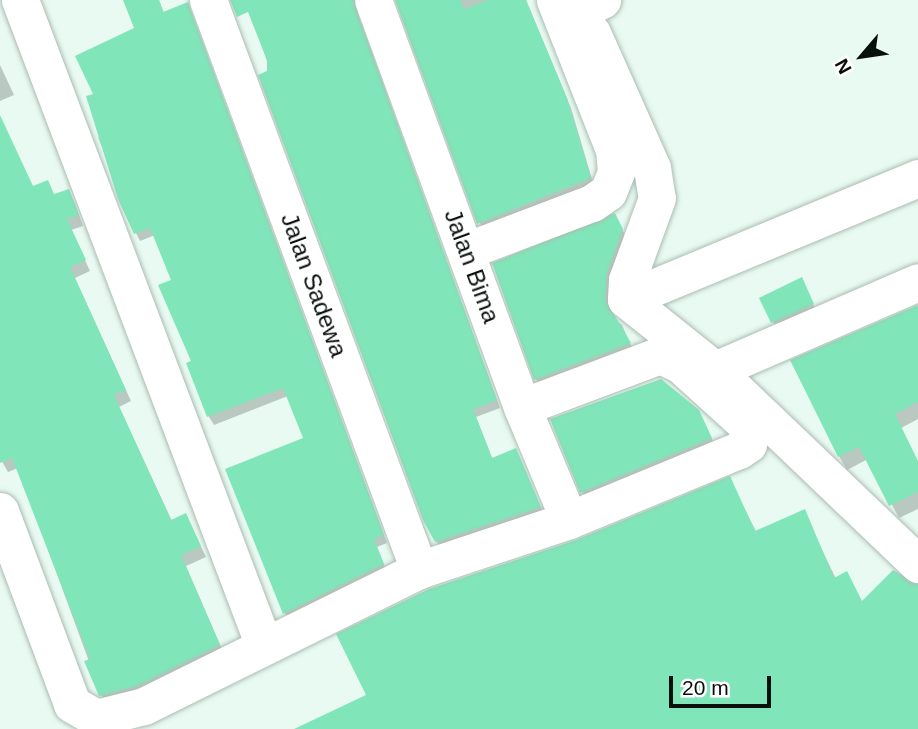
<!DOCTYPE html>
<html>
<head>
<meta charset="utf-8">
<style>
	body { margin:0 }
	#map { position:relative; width:918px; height:729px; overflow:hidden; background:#e8faf1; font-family:Arial,sans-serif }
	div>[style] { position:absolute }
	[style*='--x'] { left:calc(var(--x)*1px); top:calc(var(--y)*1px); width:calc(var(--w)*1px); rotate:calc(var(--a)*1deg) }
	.shadow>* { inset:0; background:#0003 }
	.building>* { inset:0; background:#80e6b9 }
	.roads { filter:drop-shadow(0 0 2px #abbcb3) drop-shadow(0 0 2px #abbcb3) }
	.street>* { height:37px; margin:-18.5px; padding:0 18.5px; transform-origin:18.5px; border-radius:18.5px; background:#fff }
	span { translate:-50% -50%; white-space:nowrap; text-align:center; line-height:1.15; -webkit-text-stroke:6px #fff; paint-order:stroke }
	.street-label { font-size:24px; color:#090f0c }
	.north { position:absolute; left:827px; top:21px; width:70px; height:70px; -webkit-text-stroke:5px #fff; paint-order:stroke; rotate:241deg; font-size:19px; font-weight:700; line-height:28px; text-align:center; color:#090f0c }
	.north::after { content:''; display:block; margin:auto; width:24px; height:32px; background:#090f0c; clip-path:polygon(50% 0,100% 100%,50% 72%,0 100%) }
	.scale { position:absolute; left:669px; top:676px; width:102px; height:32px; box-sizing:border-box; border:4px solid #090f0c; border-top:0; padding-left:9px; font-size:21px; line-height:24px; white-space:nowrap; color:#090f0c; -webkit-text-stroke:5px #fff; paint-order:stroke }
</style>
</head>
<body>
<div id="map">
	<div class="shadow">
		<div style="clip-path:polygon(125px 0,159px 0,164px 13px,191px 12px,387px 543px,377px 547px,387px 572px,289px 621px,285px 613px,305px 439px,288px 396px,214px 425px,209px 417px,189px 364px,194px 362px,173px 281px,155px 235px,140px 241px,136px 233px,98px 137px,103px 135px,95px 95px,136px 29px)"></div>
		<div style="clip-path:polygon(246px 0,359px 0,357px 16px,500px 408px,476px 417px,493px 460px,520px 458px,544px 515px,441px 549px,424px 519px)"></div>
		<div style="clip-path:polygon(397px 0,526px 0,571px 108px,594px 186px,483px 231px)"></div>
		<div style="clip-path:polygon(0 65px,14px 95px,0 101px)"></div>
		<div style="clip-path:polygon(0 161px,33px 188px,54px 196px,68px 191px,74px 201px,83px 226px,71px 230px,90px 271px,75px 278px,131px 401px,119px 407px,172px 521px,191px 526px,206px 557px,186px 566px,225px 656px,105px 705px,18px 468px,8px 472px,0 458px)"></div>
		<div style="clip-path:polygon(619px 223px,627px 239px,611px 282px,610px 314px,622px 325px,634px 352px,541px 387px,536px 379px)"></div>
		<div style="clip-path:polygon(801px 280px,821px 320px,781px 337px,773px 322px)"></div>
		<div style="clip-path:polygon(918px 307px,918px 419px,901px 428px,918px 463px,918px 509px,899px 518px,868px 459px,847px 470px,839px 456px)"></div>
		<div style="clip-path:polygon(698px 411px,719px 453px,590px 506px,582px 492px)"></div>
		<div style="clip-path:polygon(729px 479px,757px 533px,804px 512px,836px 579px,918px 715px,918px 729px,304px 729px,369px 696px,576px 542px)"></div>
	</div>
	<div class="building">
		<div style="clip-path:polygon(123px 0,159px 0,163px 12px,188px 2px,384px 535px,374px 539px,384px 564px,283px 614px,225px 469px,303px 438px,283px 388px,207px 417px,186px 363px,191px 361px,158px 285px,171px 280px,150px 228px,134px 234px,118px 199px,86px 96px,93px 94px,75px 56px,134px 28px)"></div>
		<div style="clip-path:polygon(230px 0,353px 0,497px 400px,473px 409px,492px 458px,516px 448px,541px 507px,435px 542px,423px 520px,258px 75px,267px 71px,267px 60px,248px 12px,237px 17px)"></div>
		<div style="clip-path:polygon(395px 0,460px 0,464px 9px,488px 0,526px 0,567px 98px,591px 178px,477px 224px)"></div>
		<div style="clip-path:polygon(0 115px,33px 186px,48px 180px,54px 194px,69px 189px,79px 215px,67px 219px,86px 260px,70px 267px,126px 390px,114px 395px,171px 520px,186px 513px,201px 546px,181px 555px,220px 645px,137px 686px,99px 696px,84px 661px,90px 659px,12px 458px,0 463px)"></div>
		<div style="clip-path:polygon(615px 213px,623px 229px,607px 273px,605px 299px,631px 343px,534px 380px,492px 263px)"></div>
		<div style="clip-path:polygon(802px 277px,814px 304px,771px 323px,759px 298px)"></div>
		<div style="clip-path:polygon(918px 305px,918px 402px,895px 414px,918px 461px,918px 492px,889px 506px,859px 447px,838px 457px,790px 360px)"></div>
		<div style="clip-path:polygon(661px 379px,699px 410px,712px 438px,580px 493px,550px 419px)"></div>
		<div style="clip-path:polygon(730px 476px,755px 531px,805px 509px,834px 578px,847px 571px,862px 601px,893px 570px,918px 584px,918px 729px,294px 729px,366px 695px,336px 634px,429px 589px,576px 540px)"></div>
	</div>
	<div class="roads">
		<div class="street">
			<div style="--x:20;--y:0;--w:687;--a:69.3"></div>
			<div style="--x:208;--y:0;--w:608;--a:69.69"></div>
			<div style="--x:581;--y:11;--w:24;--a:-28"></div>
			<div style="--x:592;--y:33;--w:148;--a:66"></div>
			<div style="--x:652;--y:168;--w:30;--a:81"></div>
			<div style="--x:657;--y:198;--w:87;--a:110.1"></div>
			<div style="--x:627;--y:280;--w:19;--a:93"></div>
			<div style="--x:468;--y:250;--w:133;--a:-20.8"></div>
			<div style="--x:592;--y:203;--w:19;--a:-35"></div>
			<div style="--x:608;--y:192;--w:22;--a:-68"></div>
			<div style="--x:616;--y:172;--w:22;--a:-95"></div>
			<div style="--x:614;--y:150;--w:161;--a:-111.5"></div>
			<div style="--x:626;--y:299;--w:114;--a:38.6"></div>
			<div style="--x:715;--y:370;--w:281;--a:43.7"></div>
			<div style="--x:626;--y:299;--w:316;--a:-22.5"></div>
			<div style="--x:715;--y:370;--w:221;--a:-23.4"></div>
			<div style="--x:522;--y:407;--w:147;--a:-20.6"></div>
			<div style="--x:660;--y:355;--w:23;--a:25"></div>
			<div style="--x:681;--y:365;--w:89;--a:42.3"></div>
			<div style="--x:747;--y:425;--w:19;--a:87"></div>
			<div style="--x:748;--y:444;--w:11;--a:146"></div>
			<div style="--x:739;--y:450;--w:184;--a:157.6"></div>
			<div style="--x:0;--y:511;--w:206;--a:69.5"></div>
			<div style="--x:72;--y:704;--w:28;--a:30"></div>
			<div style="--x:96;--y:718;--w:49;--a:-14"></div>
			<div style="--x:144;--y:706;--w:307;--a:-26.3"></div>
			<div style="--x:419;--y:570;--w:158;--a:-18.4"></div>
			<div style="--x:569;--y:520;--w:122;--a:-112.6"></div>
			<div style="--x:522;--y:407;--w:433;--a:-110.1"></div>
		</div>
	</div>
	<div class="street-label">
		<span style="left:472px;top:266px;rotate:70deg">Jalan Bima</span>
		<span style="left:314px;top:285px;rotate:70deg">Jalan Sadewa</span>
	</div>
	<div class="north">N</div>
	<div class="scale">20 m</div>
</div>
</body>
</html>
